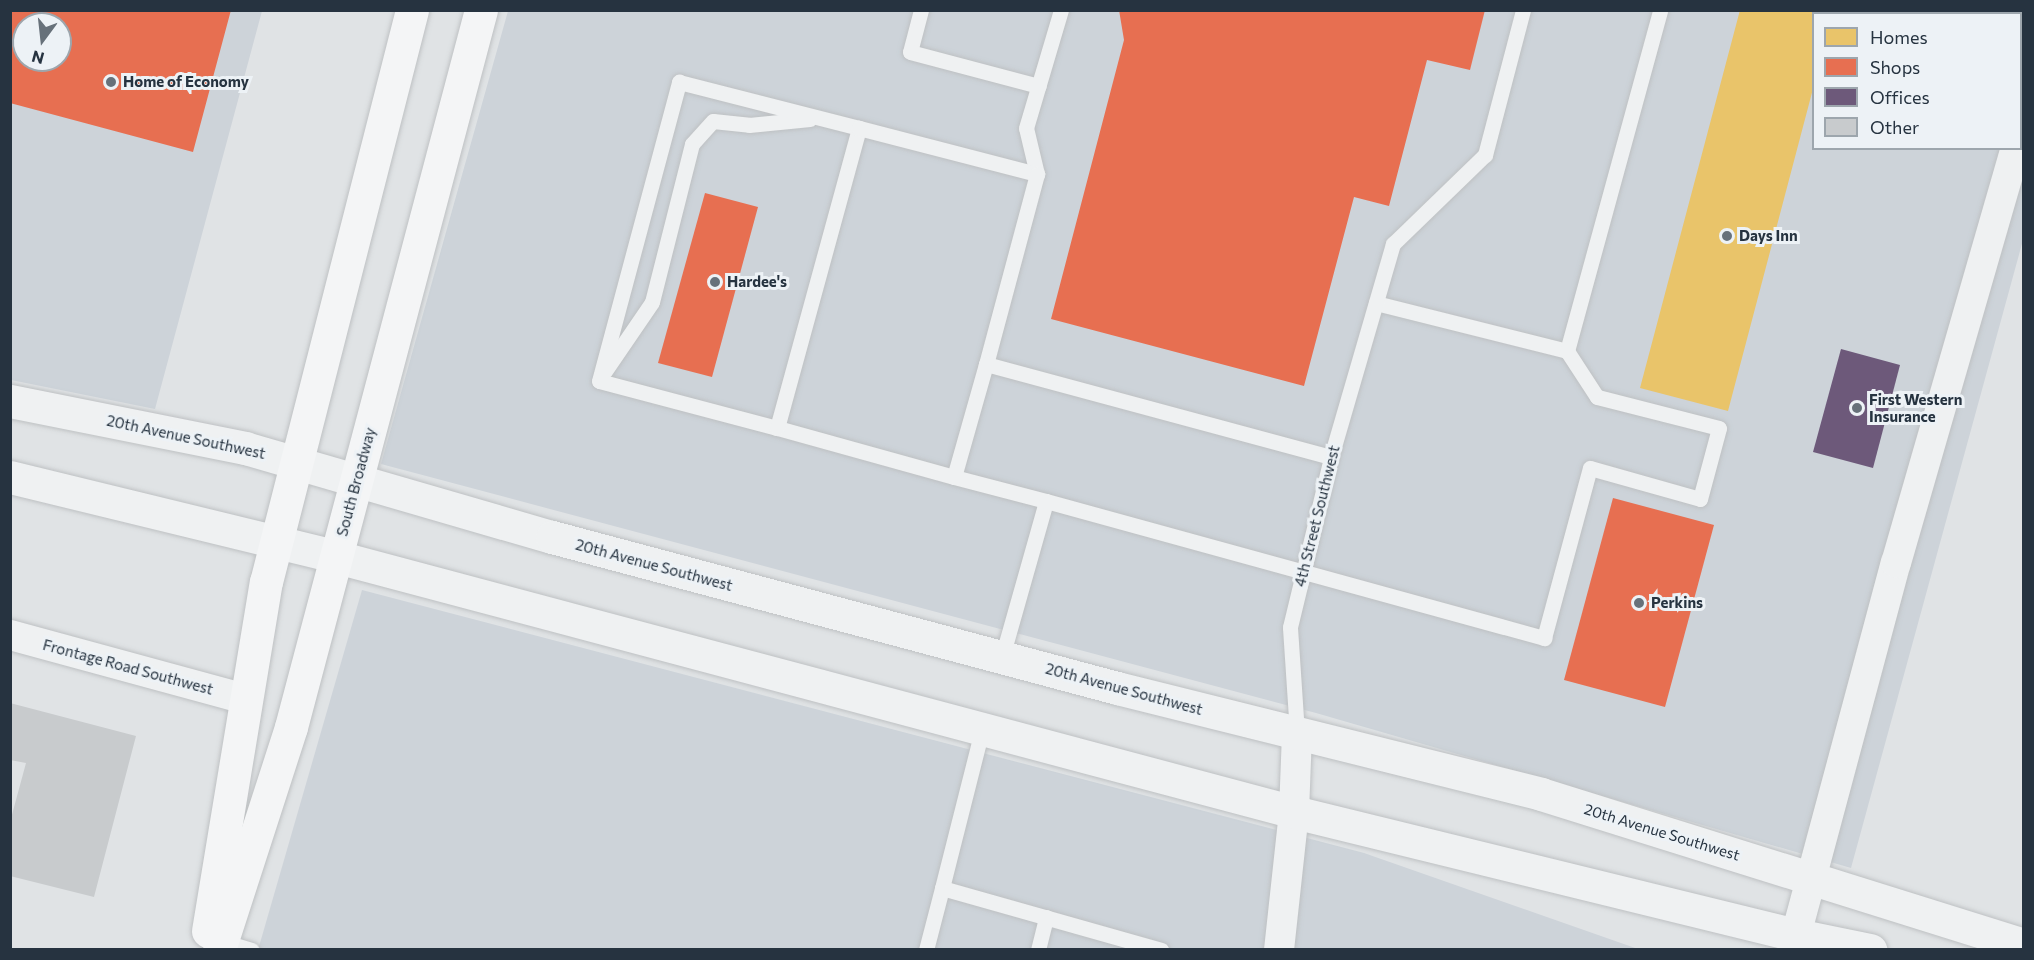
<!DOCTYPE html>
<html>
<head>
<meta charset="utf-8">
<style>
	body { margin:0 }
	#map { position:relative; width:2034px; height:960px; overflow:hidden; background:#e0e3e5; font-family:Commissioner,sans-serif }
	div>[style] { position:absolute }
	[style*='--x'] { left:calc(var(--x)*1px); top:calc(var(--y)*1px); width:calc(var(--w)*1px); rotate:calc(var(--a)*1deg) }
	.built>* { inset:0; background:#cdd3d9 }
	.homes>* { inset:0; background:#e9c46a }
	.shops>* { inset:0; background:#e76f51 }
	.offices>* { inset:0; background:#6d597a }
	.building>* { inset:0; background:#c8cbcd }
	.roads { filter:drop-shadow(0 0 2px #bec1c3) drop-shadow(0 0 2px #bec1c3) }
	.service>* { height:15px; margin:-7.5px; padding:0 7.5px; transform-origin:7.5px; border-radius:7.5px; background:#eff1f2 }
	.minor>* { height:30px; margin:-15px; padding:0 15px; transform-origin:15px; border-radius:15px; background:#eff1f2 }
	.tertiary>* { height:33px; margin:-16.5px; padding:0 16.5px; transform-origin:16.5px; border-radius:16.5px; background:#eff1f2 }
	.trunk>* { height:33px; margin:-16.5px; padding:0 16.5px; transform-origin:16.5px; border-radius:16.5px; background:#f4f5f6 }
	.dots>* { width:16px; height:16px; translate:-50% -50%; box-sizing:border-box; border:3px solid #edf2f6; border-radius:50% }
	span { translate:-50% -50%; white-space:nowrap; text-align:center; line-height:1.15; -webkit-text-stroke:6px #edf2f6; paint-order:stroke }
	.poi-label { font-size:15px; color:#263340; font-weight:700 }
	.left { translate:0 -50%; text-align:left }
	.street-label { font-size:15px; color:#263340 }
	.frame { position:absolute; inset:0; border:12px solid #263340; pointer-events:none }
	.legend { position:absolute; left:1812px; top:12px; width:210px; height:138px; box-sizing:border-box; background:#edf2f6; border:2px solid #9da6ad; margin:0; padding:8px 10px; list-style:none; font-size:18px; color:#263340 }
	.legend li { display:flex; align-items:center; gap:12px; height:30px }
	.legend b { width:30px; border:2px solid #9da6ad }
	.north { position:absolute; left:12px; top:12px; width:60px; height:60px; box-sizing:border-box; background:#edf2f6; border:2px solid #9da6ad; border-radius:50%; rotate:195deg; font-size:16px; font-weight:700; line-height:24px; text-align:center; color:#263340 }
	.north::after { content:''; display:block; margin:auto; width:21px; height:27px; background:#67717a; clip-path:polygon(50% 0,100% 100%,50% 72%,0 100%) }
</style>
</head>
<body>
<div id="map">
	<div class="built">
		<div style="clip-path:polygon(evenodd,10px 11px,262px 11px,155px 409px,11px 380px,10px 11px,24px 24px,60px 24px,60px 60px,24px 60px,24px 24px)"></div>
		<div style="clip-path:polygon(evenodd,508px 11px,2023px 11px,2023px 240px,1851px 868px,1316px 713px,381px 464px,508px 11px,1814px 14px,2020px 14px,2020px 148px,1814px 148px,1814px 14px)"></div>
		<div style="clip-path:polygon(362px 590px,1364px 853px,1638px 949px,258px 950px)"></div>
	</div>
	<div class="homes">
		<div style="clip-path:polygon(1740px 10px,1957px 10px,1814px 14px,1814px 85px,1728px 411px,1640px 388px)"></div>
	</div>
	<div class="shops">
		<div style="clip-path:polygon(evenodd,10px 10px,231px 10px,193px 152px,10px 103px,10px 10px,24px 24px,60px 24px,60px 60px,24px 60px,24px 24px)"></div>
		<div style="clip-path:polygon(1119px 10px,1485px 10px,1470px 70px,1427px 60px,1389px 206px,1354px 197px,1304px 386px,1051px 319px,1124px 40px)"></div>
		<div style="clip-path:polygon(705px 193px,758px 207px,712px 377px,658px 363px)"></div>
		<div style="clip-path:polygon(1613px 498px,1714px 525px,1665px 707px,1564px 680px)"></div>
	</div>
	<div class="offices">
		<div style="clip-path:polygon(1841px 349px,1900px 365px,1873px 468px,1813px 452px)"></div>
	</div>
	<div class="building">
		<div style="clip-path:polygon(10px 703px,136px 736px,94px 897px,10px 876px,10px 822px,26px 763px,10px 760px)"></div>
	</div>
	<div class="roads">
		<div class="service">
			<div style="--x:921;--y:10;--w:43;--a:104.7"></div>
			<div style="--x:910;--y:52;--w:133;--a:14.8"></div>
			<div style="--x:1037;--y:174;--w:47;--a:-103.4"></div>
			<div style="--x:1026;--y:128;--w:123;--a:-73.5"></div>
			<div style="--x:1376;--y:303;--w:197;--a:14.1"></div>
			<div style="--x:1567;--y:351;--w:353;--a:-74.7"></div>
			<div style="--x:605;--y:371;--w:83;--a:-55.7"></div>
			<div style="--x:652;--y:302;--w:163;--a:-75.8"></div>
			<div style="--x:692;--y:144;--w:31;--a:-48"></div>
			<div style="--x:713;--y:121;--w:36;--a:6"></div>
			<div style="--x:749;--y:125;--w:61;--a:-5.6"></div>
			<div style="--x:777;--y:428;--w:184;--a:-165.2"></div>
			<div style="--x:599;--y:381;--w:310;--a:-75"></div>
			<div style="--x:679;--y:82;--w:186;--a:14.3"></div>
			<div style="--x:954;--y:477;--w:184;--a:-164.5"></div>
			<div style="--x:777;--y:428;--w:311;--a:-74.7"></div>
			<div style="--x:859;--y:128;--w:184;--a:14.5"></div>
			<div style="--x:1037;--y:174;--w:197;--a:105"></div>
			<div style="--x:1046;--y:501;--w:95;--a:-165.4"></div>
			<div style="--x:954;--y:477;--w:117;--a:-74.2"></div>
			<div style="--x:986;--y:364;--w:357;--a:15.1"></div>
			<div style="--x:1002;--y:657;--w:162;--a:-74.2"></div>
			<div style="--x:1046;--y:501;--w:517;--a:15.38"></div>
			<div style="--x:1544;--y:638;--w:176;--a:-74.9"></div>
			<div style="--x:1590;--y:468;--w:114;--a:15.7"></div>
			<div style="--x:1700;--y:499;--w:73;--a:-75"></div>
			<div style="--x:1719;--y:428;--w:126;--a:-165.7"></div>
			<div style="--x:1597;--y:397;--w:55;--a:-123.1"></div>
			<div style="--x:1297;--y:733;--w:106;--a:-93.8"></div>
			<div style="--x:1290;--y:627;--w:175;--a:-76.4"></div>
			<div style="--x:1331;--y:457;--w:222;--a:-73.8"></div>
			<div style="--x:1393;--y:244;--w:128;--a:-44.1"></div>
			<div style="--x:1485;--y:155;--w:150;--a:-75.3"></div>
			<div style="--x:942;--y:888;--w:163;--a:-75.8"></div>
			<div style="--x:222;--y:941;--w:31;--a:17"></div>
			<div style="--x:926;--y:950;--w:64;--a:-75.5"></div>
			<div style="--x:942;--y:888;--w:228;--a:15.8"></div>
			<div style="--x:1038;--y:950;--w:34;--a:-76"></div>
		</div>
		<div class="minor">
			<div style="--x:2020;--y:131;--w:11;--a:-68"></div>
			<div style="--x:10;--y:635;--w:245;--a:15.2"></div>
			<div style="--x:1796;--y:935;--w:385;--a:-75"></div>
			<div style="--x:1896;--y:563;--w:432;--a:-73.9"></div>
			<div style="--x:1279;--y:950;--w:139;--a:-83.8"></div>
			<div style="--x:1294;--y:812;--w:79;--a:-87.8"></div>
		</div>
		<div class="tertiary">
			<div style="--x:10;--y:401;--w:240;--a:11.3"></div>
			<div style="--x:245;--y:448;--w:320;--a:16.2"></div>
			<div style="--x:552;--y:537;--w:585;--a:14.96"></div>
			<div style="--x:1117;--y:688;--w:437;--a:14"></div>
			<div style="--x:1541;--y:794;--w:506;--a:17.36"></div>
			<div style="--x:10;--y:477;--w:337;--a:13.7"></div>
			<div style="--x:337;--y:557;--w:990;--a:14.92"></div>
			<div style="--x:1294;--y:812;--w:517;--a:13.77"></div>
			<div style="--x:1796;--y:935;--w:76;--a:11.5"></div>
		</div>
		<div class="trunk">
			<div style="--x:208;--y:931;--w:354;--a:-80.6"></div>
			<div style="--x:266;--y:582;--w:590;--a:-75.68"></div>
			<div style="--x:219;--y:950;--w:234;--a:-72.1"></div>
			<div style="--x:291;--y:727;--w:742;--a:-75.16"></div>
		</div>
	</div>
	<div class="dots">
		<div style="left:111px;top:82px;background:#67717a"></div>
		<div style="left:1727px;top:236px;background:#67717a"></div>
		<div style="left:715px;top:282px;background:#67717a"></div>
		<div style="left:1857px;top:408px;background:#67717a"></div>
		<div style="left:1639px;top:603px;background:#67717a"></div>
	</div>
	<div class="poi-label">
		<span class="left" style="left:123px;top:82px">Home of Economy</span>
		<span class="left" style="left:1739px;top:236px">Days Inn</span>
		<span class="left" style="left:727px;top:282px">Hardee's</span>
		<span class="left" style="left:1869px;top:408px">First Western<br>Insurance</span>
		<span class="left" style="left:1651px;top:603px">Perkins</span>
	</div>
	<div class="street-label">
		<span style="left:186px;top:437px;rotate:12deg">20th Avenue Southwest</span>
		<span style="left:356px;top:482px;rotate:-75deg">South Broadway</span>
		<span style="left:1317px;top:516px;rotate:-76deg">4th Street Southwest</span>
		<span style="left:654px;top:565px;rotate:15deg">20th Avenue Southwest</span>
		<span style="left:128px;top:667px;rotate:15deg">Frontage Road Southwest</span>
		<span style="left:1124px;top:689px;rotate:15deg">20th Avenue Southwest</span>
		<span style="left:1662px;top:832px;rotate:17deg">20th Avenue Southwest</span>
	</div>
	<div class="frame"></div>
	<ul class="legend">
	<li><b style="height:16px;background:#e9c46a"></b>Homes</li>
	<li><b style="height:16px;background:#e76f51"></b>Shops</li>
	<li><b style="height:16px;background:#6d597a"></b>Offices</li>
	<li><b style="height:16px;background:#c8cbcd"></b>Other</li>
	</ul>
	<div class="north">N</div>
</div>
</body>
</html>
